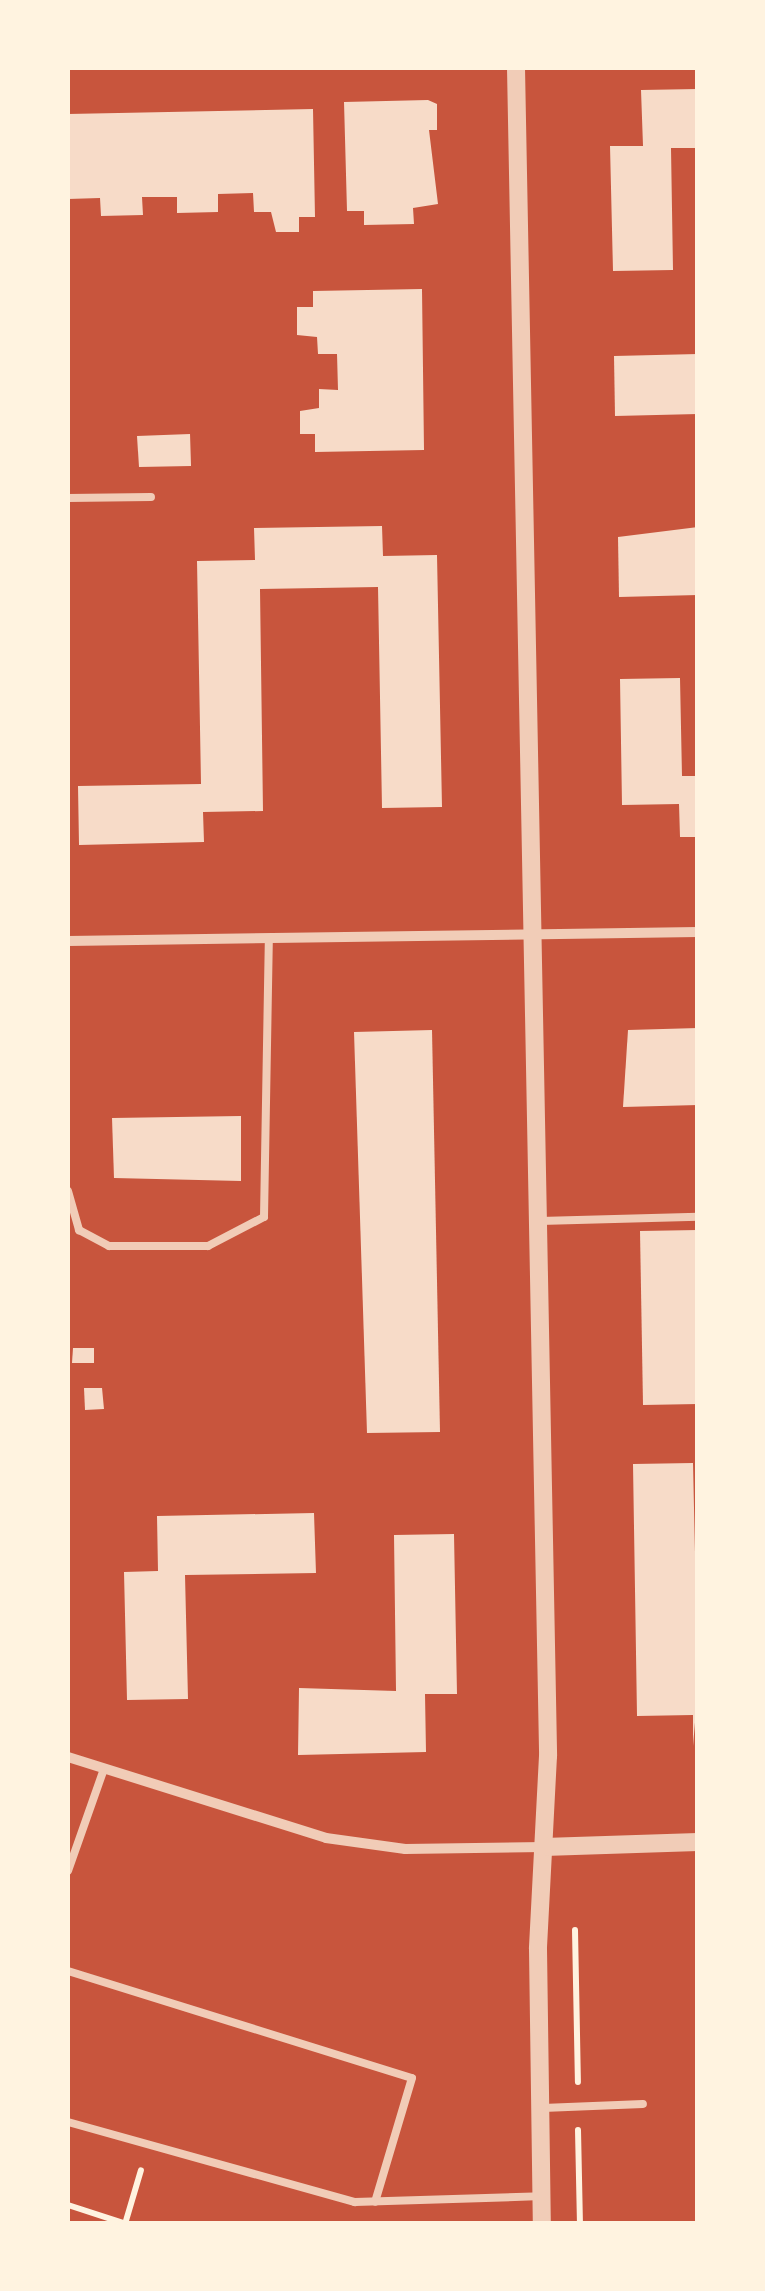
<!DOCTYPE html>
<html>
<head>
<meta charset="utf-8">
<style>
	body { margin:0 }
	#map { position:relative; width:765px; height:2291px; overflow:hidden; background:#c8553d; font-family:Poppins,sans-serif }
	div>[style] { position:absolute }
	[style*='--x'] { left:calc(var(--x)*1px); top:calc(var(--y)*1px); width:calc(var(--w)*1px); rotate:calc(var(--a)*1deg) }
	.building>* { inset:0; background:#f7dbc8 }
	.path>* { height:6px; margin:-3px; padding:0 3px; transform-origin:3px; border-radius:3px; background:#fff3e0 }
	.service>* { height:8px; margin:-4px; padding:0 4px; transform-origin:4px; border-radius:4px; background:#f1ccb7 }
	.minor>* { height:10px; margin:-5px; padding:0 5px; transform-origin:5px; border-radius:5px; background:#f1ccb7 }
	.tertiary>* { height:18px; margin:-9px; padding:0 9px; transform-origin:9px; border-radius:9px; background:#f1ccb7 }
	span { translate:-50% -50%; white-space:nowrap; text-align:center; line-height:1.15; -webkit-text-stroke:8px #fff3e0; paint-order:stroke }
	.frame { position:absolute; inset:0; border:70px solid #fff3e0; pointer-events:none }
</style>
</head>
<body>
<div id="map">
	<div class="building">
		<div style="clip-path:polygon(698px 89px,698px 148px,671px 148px,673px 270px,613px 271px,610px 146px,643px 146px,641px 90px)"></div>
		<div style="clip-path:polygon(428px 100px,437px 104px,437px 130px,429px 130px,438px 204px,413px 208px,414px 224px,364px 225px,364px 211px,347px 211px,344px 102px)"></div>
		<div style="clip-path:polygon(313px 109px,315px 217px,299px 217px,299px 232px,276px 232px,271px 212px,254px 212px,253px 193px,218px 194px,218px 212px,177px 213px,177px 197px,142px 197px,143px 215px,101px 216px,100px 198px,68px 199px,68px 114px)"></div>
		<div style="clip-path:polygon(422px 289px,424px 450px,315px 452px,315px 434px,300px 434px,300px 411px,319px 408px,319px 389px,338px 390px,337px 354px,318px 354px,317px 337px,297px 335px,297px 307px,313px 307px,313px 291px)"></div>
		<div style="clip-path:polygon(698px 354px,698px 414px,615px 416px,614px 356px)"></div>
		<div style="clip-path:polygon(190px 434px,191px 466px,139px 467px,137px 436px)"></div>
		<div style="clip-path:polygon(382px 526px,383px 556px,437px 555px,442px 807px,382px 808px,378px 587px,260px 589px,263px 811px,203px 812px,204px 842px,79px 845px,78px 786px,201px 784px,197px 561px,255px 560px,254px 528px)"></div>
		<div style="clip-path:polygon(698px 527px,698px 595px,619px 597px,618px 537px)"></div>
		<div style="clip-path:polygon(680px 678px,682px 776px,698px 776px,698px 837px,680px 837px,679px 804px,622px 805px,620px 679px)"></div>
		<div style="clip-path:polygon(698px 1028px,698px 1105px,623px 1107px,628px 1030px)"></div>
		<div style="clip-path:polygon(432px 1030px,440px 1432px,367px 1433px,354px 1032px)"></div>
		<div style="clip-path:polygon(241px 1116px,241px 1181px,114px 1178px,112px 1118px)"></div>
		<div style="clip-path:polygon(698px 1230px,698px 1404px,643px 1405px,640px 1231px)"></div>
		<div style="clip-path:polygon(73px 1348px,94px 1348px,94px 1363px,72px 1363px)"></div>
		<div style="clip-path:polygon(84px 1388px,102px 1388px,104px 1409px,85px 1410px)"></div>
		<div style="clip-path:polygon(693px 1463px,698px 1687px,693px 1746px,693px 1715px,637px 1716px,633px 1464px)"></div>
		<div style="clip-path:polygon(314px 1513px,316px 1573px,185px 1575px,188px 1699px,127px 1700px,124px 1572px,158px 1571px,157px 1516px)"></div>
		<div style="clip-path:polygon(454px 1534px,457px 1694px,425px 1694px,426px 1752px,298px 1755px,299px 1688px,396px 1691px,394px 1535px)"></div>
	</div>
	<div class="path">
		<div style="--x:575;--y:1930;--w:152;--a:88.9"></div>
		<div style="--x:578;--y:2130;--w:94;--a:88.8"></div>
		<div style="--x:68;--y:2205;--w:61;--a:18.1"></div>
		<div style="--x:125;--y:2224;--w:56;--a:-73.5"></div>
	</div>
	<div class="service">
		<div style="--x:68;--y:498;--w:83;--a:-0.7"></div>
		<div style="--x:68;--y:1191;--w:41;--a:74.2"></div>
		<div style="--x:79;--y:1230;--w:34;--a:28"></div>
		<div style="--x:109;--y:1246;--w:99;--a:0"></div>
		<div style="--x:208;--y:1246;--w:63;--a:-27.4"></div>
		<div style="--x:264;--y:1217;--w:279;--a:-89"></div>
		<div style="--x:540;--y:1221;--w:158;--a:-1.5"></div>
		<div style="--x:68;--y:1871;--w:108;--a:-70.6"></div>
		<div style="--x:68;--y:1971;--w:360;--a:17.3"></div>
		<div style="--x:412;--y:2078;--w:129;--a:106.6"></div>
		<div style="--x:543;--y:2108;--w:100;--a:-2.3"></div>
		<div style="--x:68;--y:2122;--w:298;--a:15.6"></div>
		<div style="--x:355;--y:2202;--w:187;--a:-1.8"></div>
	</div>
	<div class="minor">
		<div style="--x:68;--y:941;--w:630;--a:-0.82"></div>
		<div style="--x:68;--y:1757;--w:270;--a:17.4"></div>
		<div style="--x:326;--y:1838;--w:80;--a:7.9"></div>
		<div style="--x:405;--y:1849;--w:139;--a:-0.8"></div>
	</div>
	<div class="tertiary">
		<div style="--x:516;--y:68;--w:1688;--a:88.91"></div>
		<div style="--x:548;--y:1756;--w:193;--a:93"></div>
		<div style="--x:538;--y:1949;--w:275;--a:89.2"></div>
		<div style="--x:544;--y:1847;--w:154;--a:-1.9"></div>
	</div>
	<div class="frame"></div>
</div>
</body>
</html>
